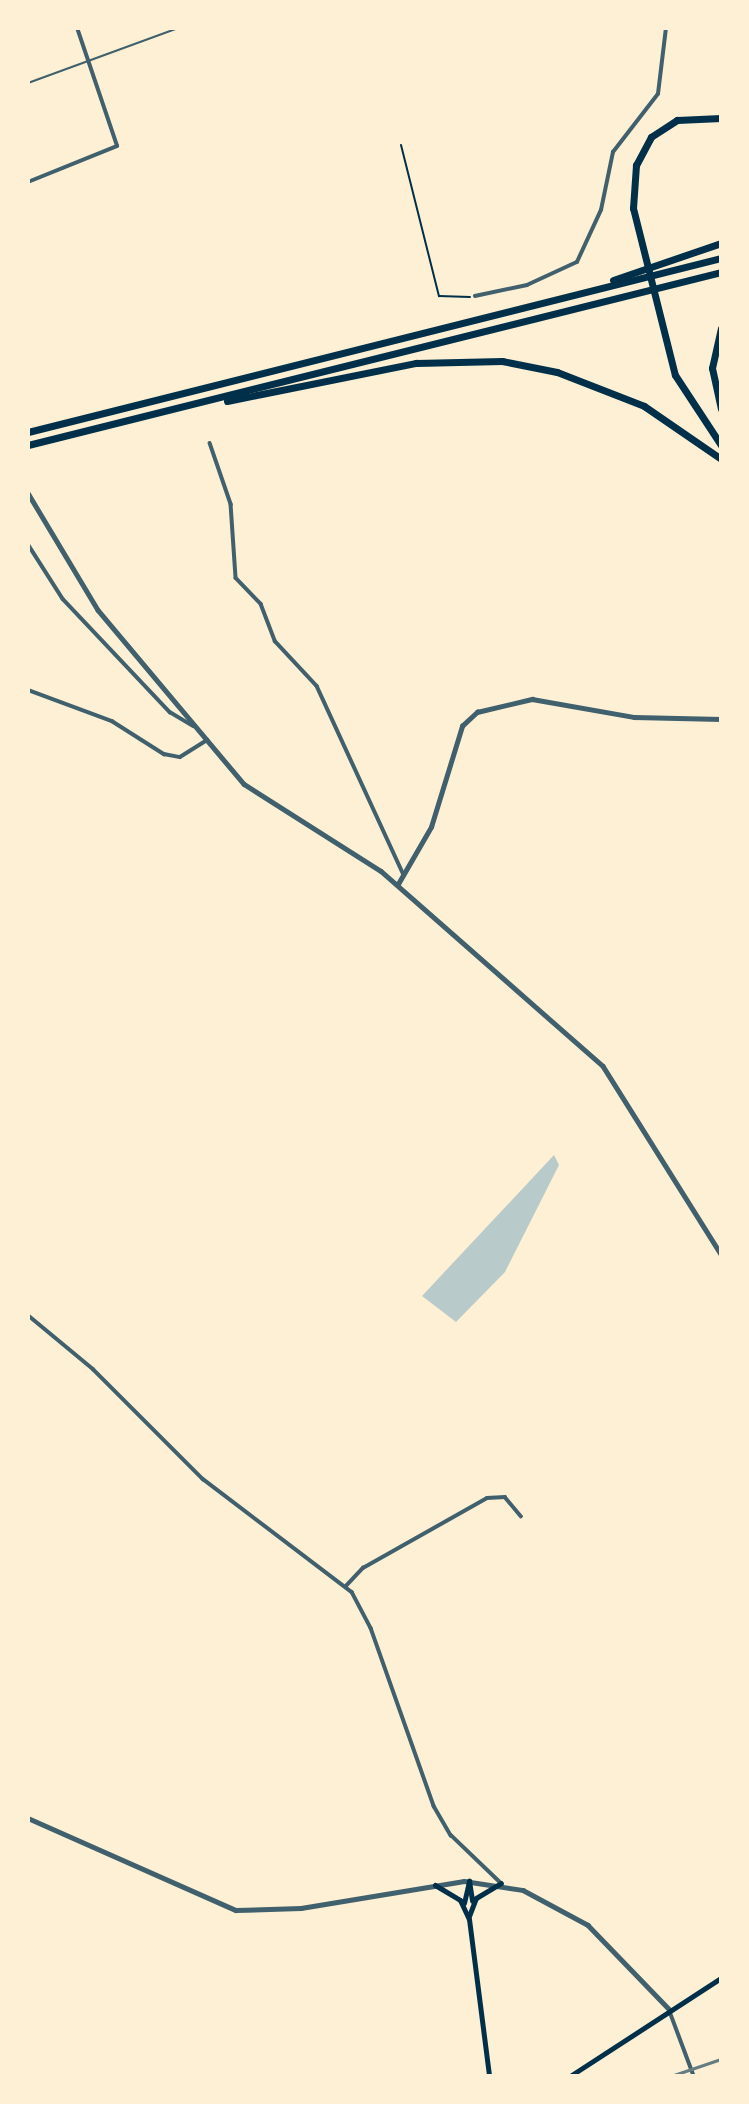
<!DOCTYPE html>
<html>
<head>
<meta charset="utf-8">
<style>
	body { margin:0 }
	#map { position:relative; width:749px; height:2104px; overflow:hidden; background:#fdf0d5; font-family:"Golos Text",sans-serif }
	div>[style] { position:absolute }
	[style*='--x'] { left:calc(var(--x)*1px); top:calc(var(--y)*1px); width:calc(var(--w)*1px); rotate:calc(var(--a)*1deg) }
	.green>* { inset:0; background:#b9caca }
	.path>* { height:2px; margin:-1px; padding:0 1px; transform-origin:1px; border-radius:1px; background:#003049 }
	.service>* { height:2px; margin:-1px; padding:0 1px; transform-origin:1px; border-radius:1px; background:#3f606c }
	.minor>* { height:3.5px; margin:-1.75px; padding:0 1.75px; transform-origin:1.75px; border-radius:1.75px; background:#3f606c }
	.tertiary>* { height:4.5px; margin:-2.25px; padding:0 2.25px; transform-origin:2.25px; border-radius:2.25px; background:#3f606c }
	.secondary>* { height:5px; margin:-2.5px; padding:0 2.5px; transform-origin:2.5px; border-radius:2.5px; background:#003049 }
	.motorway>* { height:7px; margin:-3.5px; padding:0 3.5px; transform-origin:3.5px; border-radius:3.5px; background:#003049 }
	.rail>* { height:2.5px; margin:-1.25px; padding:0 1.25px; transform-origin:1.25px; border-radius:1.25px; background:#657d81 }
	span { translate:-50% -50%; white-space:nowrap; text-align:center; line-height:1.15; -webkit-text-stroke:5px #fdf0d5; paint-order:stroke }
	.frame { position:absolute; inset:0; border:30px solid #fdf0d5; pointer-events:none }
</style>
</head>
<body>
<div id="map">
	<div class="green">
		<div style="clip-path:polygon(554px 1155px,559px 1165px,505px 1272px,456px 1322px,422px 1296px)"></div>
	</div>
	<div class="path">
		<div style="--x:401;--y:145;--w:156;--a:75.9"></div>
		<div style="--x:439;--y:296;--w:31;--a:2"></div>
	</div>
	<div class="service">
		<div style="--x:28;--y:83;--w:160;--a:-20.1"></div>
	</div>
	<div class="minor">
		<div style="--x:28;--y:182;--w:96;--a:-22"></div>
		<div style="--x:117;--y:146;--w:125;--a:-108.7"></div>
		<div style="--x:475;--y:296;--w:53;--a:-11.9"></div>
		<div style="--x:527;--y:285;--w:55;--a:-24.7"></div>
		<div style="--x:577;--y:262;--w:57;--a:-65.2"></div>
		<div style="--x:601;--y:210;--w:59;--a:-78.3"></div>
		<div style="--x:613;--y:152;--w:73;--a:-52.2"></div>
		<div style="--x:658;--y:94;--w:66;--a:-83.1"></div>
		<div style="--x:210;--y:443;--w:65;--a:71"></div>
		<div style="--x:231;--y:504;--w:74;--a:86.1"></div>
		<div style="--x:236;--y:578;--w:36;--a:46"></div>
		<div style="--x:261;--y:604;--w:40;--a:69"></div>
		<div style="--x:275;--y:641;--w:62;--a:47"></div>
		<div style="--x:317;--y:686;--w:208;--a:65.3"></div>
		<div style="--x:28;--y:544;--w:65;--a:57.5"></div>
		<div style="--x:63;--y:599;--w:156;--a:46.6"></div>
		<div style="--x:170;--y:712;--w:27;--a:31"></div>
		<div style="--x:28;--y:690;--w:90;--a:20.3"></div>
		<div style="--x:112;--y:721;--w:62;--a:32.4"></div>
		<div style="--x:164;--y:754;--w:16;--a:11"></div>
		<div style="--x:180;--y:757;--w:32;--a:-32"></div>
		<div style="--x:28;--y:1315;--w:85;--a:39.7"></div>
		<div style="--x:93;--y:1369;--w:156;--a:45"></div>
		<div style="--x:203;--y:1479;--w:187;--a:37.2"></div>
		<div style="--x:352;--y:1592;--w:41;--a:62.2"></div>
		<div style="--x:371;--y:1628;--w:189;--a:70.5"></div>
		<div style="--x:434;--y:1806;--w:34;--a:60"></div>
		<div style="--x:451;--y:1835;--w:69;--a:43.8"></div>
		<div style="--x:346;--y:1586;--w:25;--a:-47"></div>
		<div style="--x:363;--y:1568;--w:142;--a:-29.4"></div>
		<div style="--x:487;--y:1498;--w:18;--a:-3"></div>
		<div style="--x:505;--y:1497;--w:25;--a:50"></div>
		<div style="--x:669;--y:2009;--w:72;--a:69.5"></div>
	</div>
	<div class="tertiary">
		<div style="--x:28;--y:493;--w:136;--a:59.1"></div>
		<div style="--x:98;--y:610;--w:227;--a:50"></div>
		<div style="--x:244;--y:784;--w:162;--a:32.4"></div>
		<div style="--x:381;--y:871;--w:295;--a:41.3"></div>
		<div style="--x:603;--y:1066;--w:222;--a:57.9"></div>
		<div style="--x:398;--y:884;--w:66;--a:-59.9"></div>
		<div style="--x:431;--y:827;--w:106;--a:-72.9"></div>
		<div style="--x:462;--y:726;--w:21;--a:-43"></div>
		<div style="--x:477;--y:712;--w:57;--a:-13.3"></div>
		<div style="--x:532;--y:699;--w:104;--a:10"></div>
		<div style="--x:634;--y:717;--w:87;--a:1.3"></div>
		<div style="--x:28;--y:1818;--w:227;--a:23.9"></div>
		<div style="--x:236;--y:1910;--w:65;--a:-1.8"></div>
		<div style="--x:301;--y:1908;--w:165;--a:-9.4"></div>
		<div style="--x:464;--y:1881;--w:60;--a:8.7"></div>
		<div style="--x:523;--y:1890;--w:74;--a:28.3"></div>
		<div style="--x:588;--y:1925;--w:117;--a:46"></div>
	</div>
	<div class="secondary">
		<div style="--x:469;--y:1881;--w:20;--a:81"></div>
		<div style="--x:435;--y:1885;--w:29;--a:31"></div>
		<div style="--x:460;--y:1900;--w:21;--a:65"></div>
		<div style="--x:469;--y:1919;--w:158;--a:82.7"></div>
		<div style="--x:464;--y:1903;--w:23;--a:-77"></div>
		<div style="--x:469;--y:1916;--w:19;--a:-69"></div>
		<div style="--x:476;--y:1898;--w:29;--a:-31"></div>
		<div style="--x:570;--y:2076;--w:180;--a:-33"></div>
	</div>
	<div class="motorway">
		<div style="--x:721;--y:118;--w:44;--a:177.4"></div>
		<div style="--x:677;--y:120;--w:31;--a:147"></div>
		<div style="--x:651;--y:137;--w:32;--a:118"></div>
		<div style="--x:636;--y:165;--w:43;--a:94"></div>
		<div style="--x:633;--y:208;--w:172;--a:75.9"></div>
		<div style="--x:675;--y:375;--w:84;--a:56.7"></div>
		<div style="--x:613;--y:280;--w:114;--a:-18.9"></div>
		<div style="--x:721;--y:328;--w:41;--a:102.7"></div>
		<div style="--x:712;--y:368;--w:42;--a:77.6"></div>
		<div style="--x:227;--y:401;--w:193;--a:-11.4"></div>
		<div style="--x:416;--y:363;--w:86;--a:-1.3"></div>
		<div style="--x:502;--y:361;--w:56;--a:11.3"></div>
		<div style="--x:557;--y:372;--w:93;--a:21.3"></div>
		<div style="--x:644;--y:406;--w:93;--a:34.5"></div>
		<div style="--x:28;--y:432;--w:715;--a:-14.09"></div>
		<div style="--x:28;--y:445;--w:714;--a:-14.02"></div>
	</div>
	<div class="rail">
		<div style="--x:671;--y:2076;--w:53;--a:-18.8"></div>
	</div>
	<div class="frame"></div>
</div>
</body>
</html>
